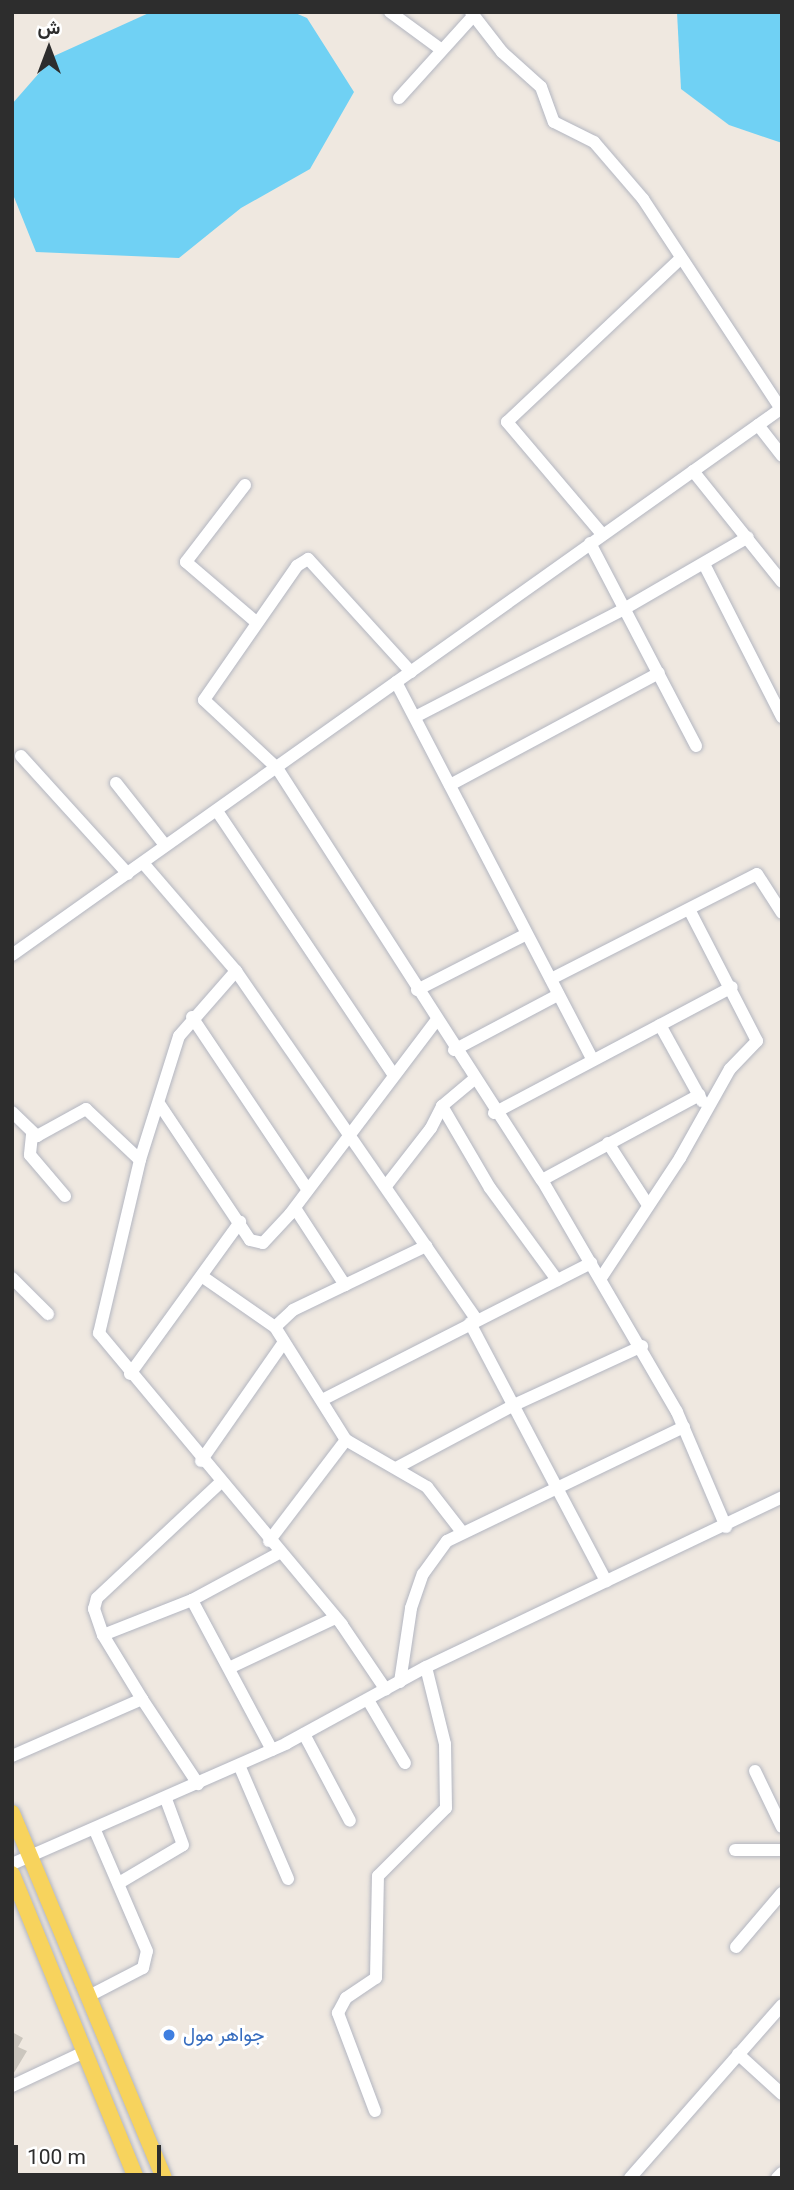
<!DOCTYPE html>
<html>
<head>
<meta charset="utf-8">
<style>
	body { margin:0 }
	#map { position:relative; width:794px; height:2190px; overflow:hidden; background:#efe8e0; font-family:Roboto,Vazirmatn,sans-serif }
	div>[style] { position:absolute }
	[style*='--x'] { left:calc(var(--x)*1px); top:calc(var(--y)*1px); width:calc(var(--w)*1px); rotate:calc(var(--a)*1deg) }
	.water>* { inset:0; background:#70d1f4 }
	.building>* { inset:0; background:#cbc6be }
	.roads { filter:drop-shadow(0 0 2px #b3b6c1) drop-shadow(0 0 2px #b3b6c1) }
	.minor>* { height:12px; margin:-6px; padding:0 6px; transform-origin:6px; border-radius:6px; background:#fff }
	.major>* { height:16px; margin:-8px; padding:0 8px; transform-origin:8px; border-radius:8px; background:#f7d35d }
	.dots>* { width:19px; height:19px; translate:-50% -50%; box-sizing:border-box; border:4px solid #fff; border-radius:50% }
	span { translate:-50% -50%; white-space:nowrap; text-align:center; line-height:1.15; -webkit-text-stroke:6px #fff; paint-order:stroke }
	.shop-label { font-size:19px; color:#366cbe }
	.left { translate:0 -50%; text-align:left }
	.frame { position:absolute; inset:0; border:14px solid #2d2d2d; pointer-events:none }
	.north { position:absolute; left:14px; top:14px; width:70px; height:70px; -webkit-text-stroke:5px #fff; paint-order:stroke; rotate:0deg; font-size:19px; font-weight:700; line-height:28px; text-align:center; color:#2d2d2d }
	.north::after { content:''; display:block; margin:auto; width:24px; height:32px; background:#2d2d2d; clip-path:polygon(50% 0,100% 100%,50% 72%,0 100%) }
	.scale { position:absolute; left:14px; top:2145px; width:147px; height:32px; box-sizing:border-box; border:4px solid #2d2d2d; border-top:0; padding-left:9px; font-size:21px; line-height:24px; white-space:nowrap; color:#2d2d2d; -webkit-text-stroke:5px #fff; paint-order:stroke }
</style>
</head>
<body>
<div id="map">
	<div class="water">
		<div style="clip-path:polygon(151px 12px,293px 12px,307px 18px,354px 92px,310px 169px,241px 208px,179px 258px,36px 252px,12px 192px,12px 104px,54px 56px)"></div>
		<div style="clip-path:polygon(677px 12px,782px 12px,782px 143px,729px 125px,681px 89px)"></div>
	</div>
	<div class="building">
		<div style="clip-path:polygon(12px 2032px,23px 2038px,18px 2047px,27px 2051px,12px 2076px)"></div>
	</div>
	<div class="roads">
		<div class="minor">
			<div style="--x:390;--y:12;--w:64;--a:36.2"></div>
			<div style="--x:471;--y:12;--w:51;--a:52.2"></div>
			<div style="--x:502;--y:52;--w:52;--a:41.9"></div>
			<div style="--x:541;--y:87;--w:37;--a:70"></div>
			<div style="--x:554;--y:122;--w:45;--a:26.6"></div>
			<div style="--x:594;--y:142;--w:75;--a:49.3"></div>
			<div style="--x:643;--y:199;--w:251;--a:56.7"></div>
			<div style="--x:399;--y:98;--w:112;--a:-47.9"></div>
			<div style="--x:758;--y:425;--w:39;--a:52"></div>
			<div style="--x:693;--y:471;--w:142;--a:51.3"></div>
			<div style="--x:245;--y:485;--w:97;--a:127.5"></div>
			<div style="--x:186;--y:562;--w:92;--a:40.6"></div>
			<div style="--x:602;--y:534;--w:147;--a:-130.3"></div>
			<div style="--x:507;--y:422;--w:238;--a:-43.3"></div>
			<div style="--x:590;--y:543;--w:229;--a:62.4"></div>
			<div style="--x:704;--y:564;--w:172;--a:63"></div>
			<div style="--x:411;--y:672;--w:153;--a:-132.3"></div>
			<div style="--x:308;--y:559;--w:13;--a:148"></div>
			<div style="--x:297;--y:566;--w:163;--a:124.8"></div>
			<div style="--x:204;--y:700;--w:100;--a:43"></div>
			<div style="--x:277;--y:768;--w:490;--a:57.3"></div>
			<div style="--x:542;--y:1180;--w:268;--a:59.8"></div>
			<div style="--x:677;--y:1412;--w:125;--a:66.9"></div>
			<div style="--x:396;--y:682;--w:426;--a:62.5"></div>
			<div style="--x:415;--y:717;--w:235;--a:-27.3"></div>
			<div style="--x:624;--y:609;--w:143;--a:-30.1"></div>
			<div style="--x:21;--y:756;--w:159;--a:47.8"></div>
			<div style="--x:116;--y:783;--w:79;--a:51.7"></div>
			<div style="--x:450;--y:785;--w:237;--a:-28.2"></div>
			<div style="--x:217;--y:811;--w:316;--a:56.2"></div>
			<div style="--x:143;--y:863;--w:143;--a:49.3"></div>
			<div style="--x:236;--y:971;--w:424;--a:55.4"></div>
			<div style="--x:12;--y:955;--w:945;--a:-35.39"></div>
			<div style="--x:236;--y:971;--w:86;--a:131.2"></div>
			<div style="--x:179;--y:1036;--w:130;--a:107.5"></div>
			<div style="--x:140;--y:1160;--w:178;--a:103.3"></div>
			<div style="--x:99;--y:1333;--w:380;--a:50.2"></div>
			<div style="--x:342;--y:1625;--w:78;--a:55.9"></div>
			<div style="--x:551;--y:979;--w:231;--a:-27"></div>
			<div style="--x:757;--y:874;--w:46;--a:57.3"></div>
			<div style="--x:417;--y:990;--w:123;--a:-27"></div>
			<div style="--x:192;--y:1017;--w:208;--a:56.2"></div>
			<div style="--x:660;--y:1025;--w:87;--a:61.1"></div>
			<div style="--x:454;--y:1050;--w:118;--a:-27.9"></div>
			<div style="--x:160;--y:1105;--w:162;--a:56.3"></div>
			<div style="--x:250;--y:1240;--w:13;--a:13"></div>
			<div style="--x:263;--y:1243;--w:40;--a:-47"></div>
			<div style="--x:290;--y:1214;--w:242;--a:-52.9"></div>
			<div style="--x:442;--y:1106;--w:95;--a:59.7"></div>
			<div style="--x:490;--y:1188;--w:114;--a:53.9"></div>
			<div style="--x:12;--y:1112;--w:35;--a:44"></div>
			<div style="--x:37;--y:1136;--w:56;--a:-28.9"></div>
			<div style="--x:86;--y:1109;--w:74;--a:43.4"></div>
			<div style="--x:494;--y:1113;--w:269;--a:-27.9"></div>
			<div style="--x:32;--y:1135;--w:20;--a:96"></div>
			<div style="--x:30;--y:1155;--w:54;--a:49.5"></div>
			<div style="--x:608;--y:1143;--w:74;--a:57.2"></div>
			<div style="--x:542;--y:1180;--w:179;--a:-28.4"></div>
			<div style="--x:386;--y:1186;--w:73;--a:-52.2"></div>
			<div style="--x:431;--y:1128;--w:25;--a:-63"></div>
			<div style="--x:442;--y:1106;--w:40;--a:-40"></div>
			<div style="--x:295;--y:1208;--w:92;--a:57"></div>
			<div style="--x:203;--y:1277;--w:88;--a:34.8"></div>
			<div style="--x:275;--y:1327;--w:133;--a:57.9"></div>
			<div style="--x:346;--y:1440;--w:94;--a:30.1"></div>
			<div style="--x:427;--y:1487;--w:57;--a:52.1"></div>
			<div style="--x:12;--y:1278;--w:51;--a:45"></div>
			<div style="--x:601;--y:1278;--w:144;--a:-56.6"></div>
			<div style="--x:680;--y:1158;--w:102;--a:-60.7"></div>
			<div style="--x:730;--y:1069;--w:39;--a:-46"></div>
			<div style="--x:757;--y:1041;--w:146;--a:-117.3"></div>
			<div style="--x:470;--y:1323;--w:292;--a:62.2"></div>
			<div style="--x:275;--y:1327;--w:25;--a:-43"></div>
			<div style="--x:293;--y:1310;--w:148;--a:-25.7"></div>
			<div style="--x:130;--y:1374;--w:188;--a:-54.1"></div>
			<div style="--x:324;--y:1399;--w:300;--a:-27"></div>
			<div style="--x:201;--y:1461;--w:141;--a:-55.1"></div>
			<div style="--x:398;--y:1467;--w:132;--a:-28.1"></div>
			<div style="--x:514;--y:1405;--w:141;--a:-24.7"></div>
			<div style="--x:269;--y:1541;--w:127;--a:-52.7"></div>
			<div style="--x:103;--y:1635;--w:96;--a:-21.5"></div>
			<div style="--x:229;--y:1668;--w:115;--a:-25.2"></div>
			<div style="--x:400;--y:1682;--w:75;--a:-81.5"></div>
			<div style="--x:411;--y:1608;--w:36;--a:-71"></div>
			<div style="--x:423;--y:1574;--w:41;--a:-54"></div>
			<div style="--x:447;--y:1541;--w:263;--a:-25.7"></div>
			<div style="--x:142;--y:1699;--w:102;--a:56.6"></div>
			<div style="--x:368;--y:1700;--w:73;--a:59.6"></div>
			<div style="--x:304;--y:1734;--w:98;--a:62.1"></div>
			<div style="--x:272;--y:1750;--w:170;--a:-118.1"></div>
			<div style="--x:192;--y:1600;--w:99;--a:-28.4"></div>
			<div style="--x:12;--y:1756;--w:142;--a:-23.7"></div>
			<div style="--x:142;--y:1699;--w:75;--a:-121.4"></div>
			<div style="--x:103;--y:1635;--w:28;--a:-109"></div>
			<div style="--x:94;--y:1609;--w:11;--a:-75"></div>
			<div style="--x:97;--y:1598;--w:168;--a:-43.1"></div>
			<div style="--x:239;--y:1765;--w:124;--a:66.7"></div>
			<div style="--x:755;--y:1771;--w:62;--a:64.3"></div>
			<div style="--x:735;--y:1850;--w:47;--a:0"></div>
			<div style="--x:12;--y:1864;--w:300;--a:-23.7"></div>
			<div style="--x:287;--y:1743;--w:158;--a:-28.7"></div>
			<div style="--x:426;--y:1667;--w:395;--a:-25.5"></div>
			<div style="--x:119;--y:1883;--w:74;--a:-30.7"></div>
			<div style="--x:183;--y:1845;--w:49;--a:-110.3"></div>
			<div style="--x:736;--y:1947;--w:71;--a:-49.6"></div>
			<div style="--x:87;--y:1997;--w:63;--a:-27.4"></div>
			<div style="--x:143;--y:1968;--w:17;--a:-77"></div>
			<div style="--x:147;--y:1951;--w:132;--a:-113.3"></div>
			<div style="--x:738;--y:2054;--w:59;--a:42.3"></div>
			<div style="--x:12;--y:2086;--w:77;--a:-25.2"></div>
			<div style="--x:375;--y:2111;--w:105;--a:-110.7"></div>
			<div style="--x:338;--y:2013;--w:17;--a:-62"></div>
			<div style="--x:346;--y:1998;--w:36;--a:-34"></div>
			<div style="--x:376;--y:1978;--w:102;--a:-88.9"></div>
			<div style="--x:378;--y:1876;--w:96;--a:-45"></div>
			<div style="--x:446;--y:1808;--w:64;--a:-90.9"></div>
			<div style="--x:445;--y:1744;--w:79;--a:-103.9"></div>
			<div style="--x:630;--y:2178;--w:230;--a:-48.7"></div>
			<div style="--x:777;--y:2178;--w:7;--a:-45"></div>
		</div>
		<div class="major">
			<div style="--x:12;--y:1813;--w:395;--a:67.4"></div>
			<div style="--x:12;--y:1874;--w:328;--a:67.8"></div>
		</div>
	</div>
	<div class="dots">
		<div style="left:169px;top:2035px;background:#3f7fe0"></div>
	</div>
	<div class="shop-label">
		<span class="left" style="left:183px;top:2035px">جواهر مول</span>
	</div>
	<div class="frame"></div>
	<div class="north">ش</div>
	<div class="scale">100 m</div>
</div>
</body>
</html>
